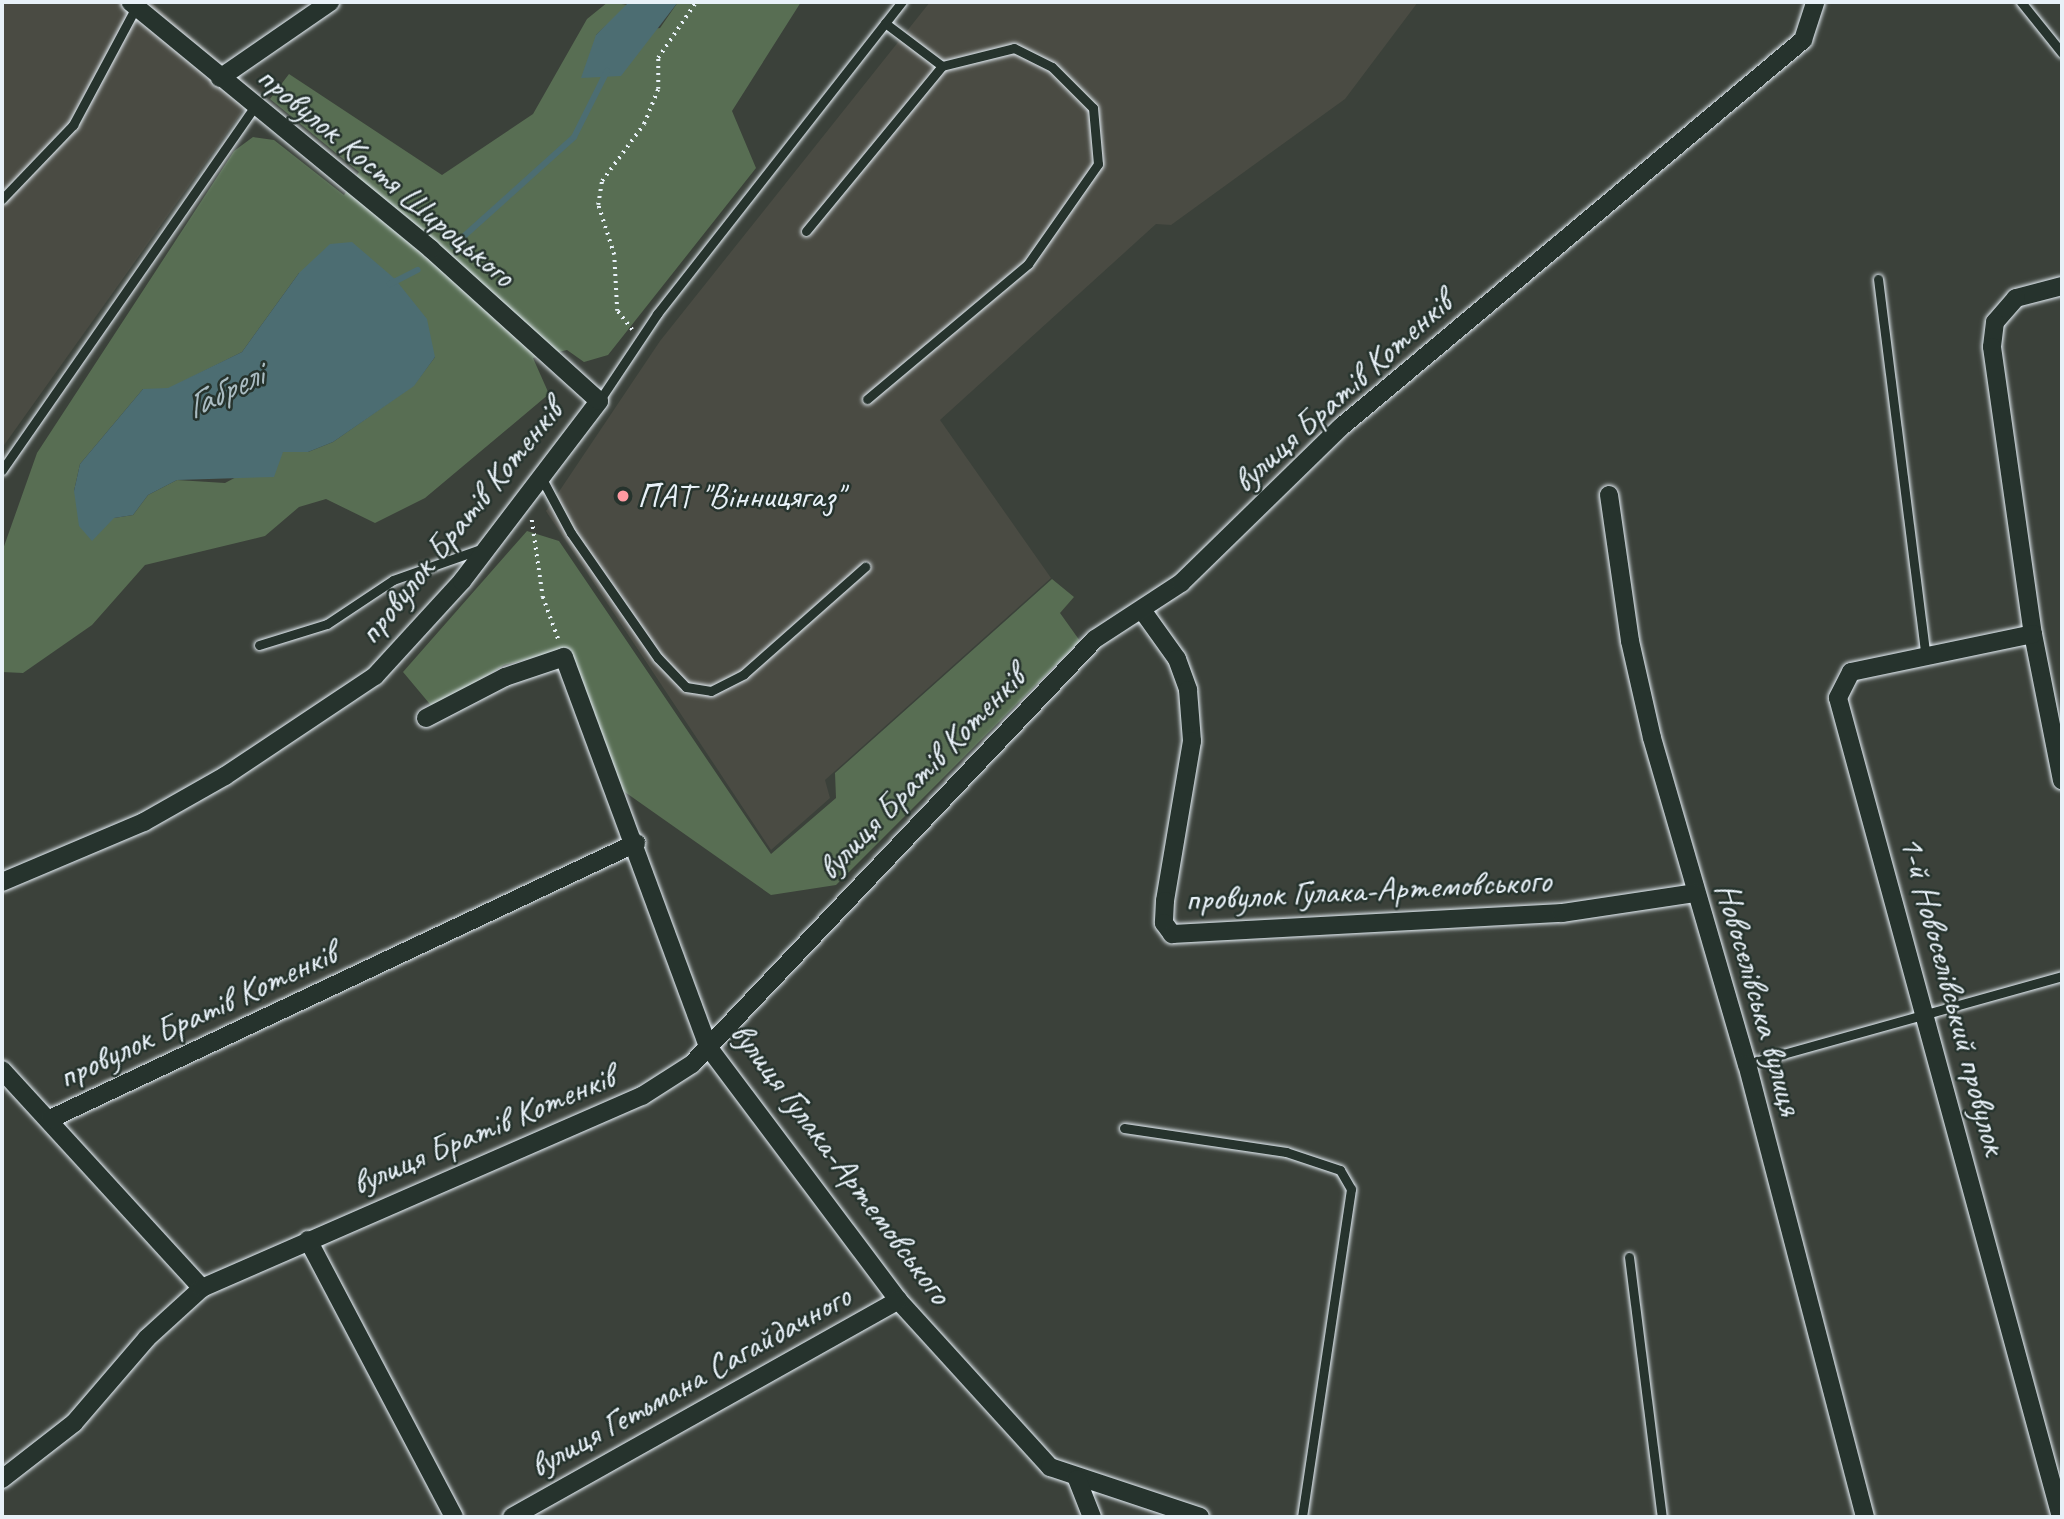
<!DOCTYPE html>
<html>
<head>
<meta charset="utf-8">
<style>
	body { margin:0 }
	#map { position:relative; width:2064px; height:1519px; overflow:hidden; background:#3b413a; font-family:Caveat,sans-serif }
	div>[style] { position:absolute }
	[style*='--x'] { left:calc(var(--x)*1px); top:calc(var(--y)*1px); width:calc(var(--w)*1px); rotate:calc(var(--a)*1deg) }
	.built>* { inset:0; background:#4a4b43 }
	.green>* { inset:0; background:#586e53 }
	.water>* { inset:0; background:#4c6d72 }
	.stream>* { height:6px; margin:-3px; padding:0 3px; transform-origin:3px; border-radius:3px; background:#4c6d72 }
	.path>* { height:3.5px; margin-top:-1.75px; transform-origin:0; background:repeating-linear-gradient(90deg,#e8f1f8 0 2px,transparent 0 7px) }
	.roads { filter:drop-shadow(0 0 2px #e8f1f8) drop-shadow(0 0 2px #e8f1f8) }
	.lane>* { height:9px; margin:-4.5px; padding:0 4.5px; transform-origin:4.5px; border-radius:4.5px; background:#26332d }
	.street>* { height:18px; margin:-9px; padding:0 9px; transform-origin:9px; border-radius:9px; background:#26332d }
	.dots>* { width:19px; height:19px; translate:-50% -50%; box-sizing:border-box; border:4px solid #26332d; border-radius:50% }
	span { translate:-50% -50%; white-space:nowrap; text-align:center; line-height:1.15; -webkit-text-stroke:5px #26332d; paint-order:stroke }
	.street-label { font-size:35px; color:#e8f1f8 }
	.poi-label { font-size:35px; color:#e8f1f8 }
	.left { translate:0 -50%; text-align:left }
	.water-label { font-size:37px; color:#aabcc2; font-style:italic }
	.frame { position:absolute; inset:0; border:4px solid #e8f1f8; pointer-events:none }
</style>
</head>
<body>
<div id="map">
	<div class="built">
		<div style="clip-path:polygon(2px 2px,151px 2px,256px 92px,2px 448px)"></div>
		<div style="clip-path:polygon(930px 2px,1418px 2px,1345px 99px,1171px 225px,1156px 224px,940px 420px,1051px 578px,825px 780px,830px 798px,771px 850px,546px 511px,660px 341px)"></div>
	</div>
	<div class="green">
		<div style="clip-path:polygon(evenodd,608px 2px,628px 5px,596px 35px,660px 28px,678px 2px,801px 2px,732px 111px,756px 168px,608px 355px,584px 362px,567px 350px,533px 358px,549px 394px,425px 498px,375px 523px,326px 499px,299px 507px,265px 536px,145px 565px,92px 625px,23px 673px,2px 672px,2px 552px,37px 453px,234px 151px,253px 137px,274px 140px,344px 195px,359px 172px,270px 99px,289px 74px,442px 175px,533px 114px,587px 19px,608px 2px,299px 273px,435px 357px,414px 385px,333px 442px,308px 452px,283px 452px,225px 483px,177px 480px,148px 495px,133px 515px,114px 518px,74px 491px,80px 464px,143px 389px,168px 389px,242px 352px,299px 273px)"></div>
		<div style="clip-path:polygon(527px 531px,559px 541px,771px 854px,836px 798px,835px 773px,1052px 579px,1074px 597px,1060px 613px,1080px 641px,836px 885px,771px 895px,622px 790px,570px 649px,504px 665px,434px 709px,403px 672px)"></div>
	</div>
	<div class="water">
		<div style="clip-path:polygon(629px 2px,678px 2px,621px 76px,581px 78px,596px 35px)"></div>
		<div style="clip-path:polygon(352px 242px,395px 279px,427px 319px,435px 357px,414px 386px,333px 442px,308px 452px,283px 452px,274px 477px,177px 480px,148px 495px,133px 515px,114px 518px,92px 541px,79px 526px,74px 491px,80px 464px,143px 389px,168px 388px,242px 352px,299px 273px,330px 244px)"></div>
	</div>
	<div class="stream">
		<div style="--x:453;--y:246;--w:163;--a:-42"></div>
		<div style="--x:574;--y:137;--w:74;--a:-63.4"></div>
		<div style="--x:390;--y:284;--w:31;--a:-27"></div>
	</div>
	<div class="path">
		<div style="--x:632;--y:330;--w:24;--a:-128"></div>
		<div style="--x:617;--y:311;--w:56;--a:-93.1"></div>
		<div style="--x:614;--y:255;--w:52;--a:-107.7"></div>
		<div style="--x:598;--y:205;--w:24;--a:-81"></div>
		<div style="--x:602;--y:181;--w:71;--a:-53.6"></div>
		<div style="--x:644;--y:124;--w:38;--a:-68"></div>
		<div style="--x:658;--y:89;--w:31;--a:-90"></div>
		<div style="--x:658;--y:58;--w:68;--a:-55.8"></div>
		<div style="--x:532;--y:520;--w:78;--a:81.9"></div>
		<div style="--x:543;--y:597;--w:47;--a:70"></div>
	</div>
	<div class="roads">
		<div class="lane">
			<div style="--x:2021;--y:2;--w:65;--a:51.2"></div>
			<div style="--x:885;--y:23;--w:71;--a:37"></div>
			<div style="--x:2;--y:199;--w:103;--a:-46.2"></div>
			<div style="--x:73;--y:125;--w:134;--a:-61.9"></div>
			<div style="--x:806;--y:231;--w:214;--a:-50.5"></div>
			<div style="--x:942;--y:66;--w:74;--a:-14"></div>
			<div style="--x:1014;--y:48;--w:42;--a:26.6"></div>
			<div style="--x:1052;--y:67;--w:58;--a:45"></div>
			<div style="--x:1093;--y:108;--w:56;--a:84.9"></div>
			<div style="--x:1098;--y:164;--w:122;--a:125"></div>
			<div style="--x:1028;--y:264;--w:210;--a:140"></div>
			<div style="--x:1878;--y:279;--w:383;--a:82.8"></div>
			<div style="--x:599;--y:401;--w:105;--a:-56.3"></div>
			<div style="--x:657;--y:314;--w:397;--a:-51.9"></div>
			<div style="--x:2;--y:470;--w:442;--a:-55.2"></div>
			<div style="--x:542;--y:479;--w:61;--a:61.8"></div>
			<div style="--x:571;--y:533;--w:152;--a:55.2"></div>
			<div style="--x:658;--y:658;--w:40;--a:46"></div>
			<div style="--x:686;--y:687;--w:25;--a:9"></div>
			<div style="--x:711;--y:691;--w:37;--a:-27"></div>
			<div style="--x:744;--y:674;--w:162;--a:-41.5"></div>
			<div style="--x:259;--y:645;--w:71;--a:-17.2"></div>
			<div style="--x:327;--y:624;--w:79;--a:-33.7"></div>
			<div style="--x:393;--y:580;--w:96;--a:-19.4"></div>
			<div style="--x:1747;--y:1064;--w:327;--a:-15.6"></div>
			<div style="--x:1124;--y:1128;--w:164;--a:8.4"></div>
			<div style="--x:1286;--y:1152;--w:57;--a:18.4"></div>
			<div style="--x:1340;--y:1170;--w:22;--a:60"></div>
			<div style="--x:1351;--y:1189;--w:332;--a:98.5"></div>
			<div style="--x:1629;--y:1257;--w:262;--a:82.8"></div>
		</div>
		<div class="street">
			<div style="--x:220;--y:78;--w:134;--a:-34.6"></div>
			<div style="--x:2062;--y:286;--w:48;--a:165.4"></div>
			<div style="--x:2016;--y:298;--w:32;--a:131"></div>
			<div style="--x:1995;--y:322;--w:25;--a:97"></div>
			<div style="--x:1992;--y:347;--w:290;--a:81.9"></div>
			<div style="--x:2033;--y:634;--w:149;--a:78.8"></div>
			<div style="--x:1609;--y:495;--w:148;--a:81.8"></div>
			<div style="--x:1630;--y:641;--w:99;--a:77.2"></div>
			<div style="--x:1652;--y:738;--w:340;--a:73.8"></div>
			<div style="--x:1747;--y:1064;--w:468;--a:75.4"></div>
			<div style="--x:1142;--y:610;--w:60;--a:54.5"></div>
			<div style="--x:1177;--y:659;--w:33;--a:70"></div>
			<div style="--x:1188;--y:690;--w:51;--a:85.5"></div>
			<div style="--x:1192;--y:741;--w:162;--a:99.6"></div>
			<div style="--x:1165;--y:901;--w:22;--a:93"></div>
			<div style="--x:1164;--y:923;--w:14;--a:54"></div>
			<div style="--x:1172;--y:934;--w:391;--a:-3.1"></div>
			<div style="--x:1562;--y:913;--w:135;--a:-8.5"></div>
			<div style="--x:2033;--y:634;--w:186;--a:168.2"></div>
			<div style="--x:1851;--y:672;--w:29;--a:117"></div>
			<div style="--x:1838;--y:698;--w:849;--a:74.77"></div>
			<div style="--x:426;--y:718;--w:89;--a:-27.4"></div>
			<div style="--x:505;--y:677;--w:62;--a:-18.7"></div>
			<div style="--x:564;--y:657;--w:417;--a:69.7"></div>
			<div style="--x:709;--y:1048;--w:315;--a:53.1"></div>
			<div style="--x:898;--y:1300;--w:226;--a:47.7"></div>
			<div style="--x:1050;--y:1467;--w:158;--a:18.4"></div>
			<div style="--x:2;--y:882;--w:154;--a:-22.9"></div>
			<div style="--x:144;--y:822;--w:93;--a:-29.6"></div>
			<div style="--x:225;--y:776;--w:180;--a:-33.7"></div>
			<div style="--x:375;--y:676;--w:129;--a:-47.5"></div>
			<div style="--x:462;--y:581;--w:226;--a:-52.7"></div>
			<div style="--x:599;--y:401;--w:227;--a:-137.9"></div>
			<div style="--x:431;--y:249;--w:389;--a:-140.6"></div>
			<div style="--x:2;--y:1070;--w:296;--a:47.5"></div>
			<div style="--x:50;--y:1119;--w:648;--a:-25.22"></div>
			<div style="--x:308;--y:1240;--w:313;--a:62.2"></div>
			<div style="--x:2;--y:1479;--w:91;--a:-37.9"></div>
			<div style="--x:74;--y:1423;--w:112;--a:-49.3"></div>
			<div style="--x:147;--y:1338;--w:74;--a:-42.3"></div>
			<div style="--x:202;--y:1288;--w:480;--a:-23.6"></div>
			<div style="--x:642;--y:1096;--w:59;--a:-32.6"></div>
			<div style="--x:692;--y:1064;--w:586;--a:-46.52"></div>
			<div style="--x:1095;--y:639;--w:103;--a:-33.1"></div>
			<div style="--x:1181;--y:583;--w:223;--a:-44.3"></div>
			<div style="--x:1341;--y:427;--w:603;--a:-39.95"></div>
			<div style="--x:1803;--y:40;--w:40;--a:-72"></div>
			<div style="--x:1077;--y:1479;--w:41;--a:68.5"></div>
			<div style="--x:512;--y:1517;--w:443;--a:-29.3"></div>
		</div>
	</div>
	<div class="dots">
		<div style="left:623px;top:496px;background:#ff9aa2"></div>
	</div>
	<div class="street-label">
		<span style="left:386px;top:176px;rotate:40deg">провулок Костя Широцького</span>
		<span style="left:1342px;top:392px;rotate:-42deg">вулиця Братів Котенків</span>
		<span style="left:460px;top:522px;rotate:-51deg">провулок Братів Котенків</span>
		<span style="left:921px;top:773px;rotate:-46deg">вулиця Братів Котенків</span>
		<span style="left:1368px;top:890px;rotate:-3deg">провулок Гулака-Артемовського</span>
		<span style="left:1953px;top:995px;rotate:75deg">1-й Новоселівський провулок</span>
		<span style="left:1759px;top:999px;rotate:74deg">Новоселівська вулиця</span>
		<span style="left:197px;top:1015px;rotate:-25deg">провулок Братів Котенків</span>
		<span style="left:483px;top:1130px;rotate:-23deg">вулиця Братів Котенків</span>
		<span style="left:841px;top:1163px;rotate:53deg">вулиця Гулака-Артемовського</span>
		<span style="left:690px;top:1381px;rotate:-29deg">вулиця Гетьмана Сагайдачного</span>
	</div>
	<div class="poi-label">
		<span class="left" style="left:637px;top:496px">ПАТ "Вінницягаз"</span>
	</div>
	<div class="water-label">
		<span style="left:224px;top:391px;rotate:-26deg">Габрелі</span>
	</div>
	<div class="frame"></div>
</div>
</body>
</html>
